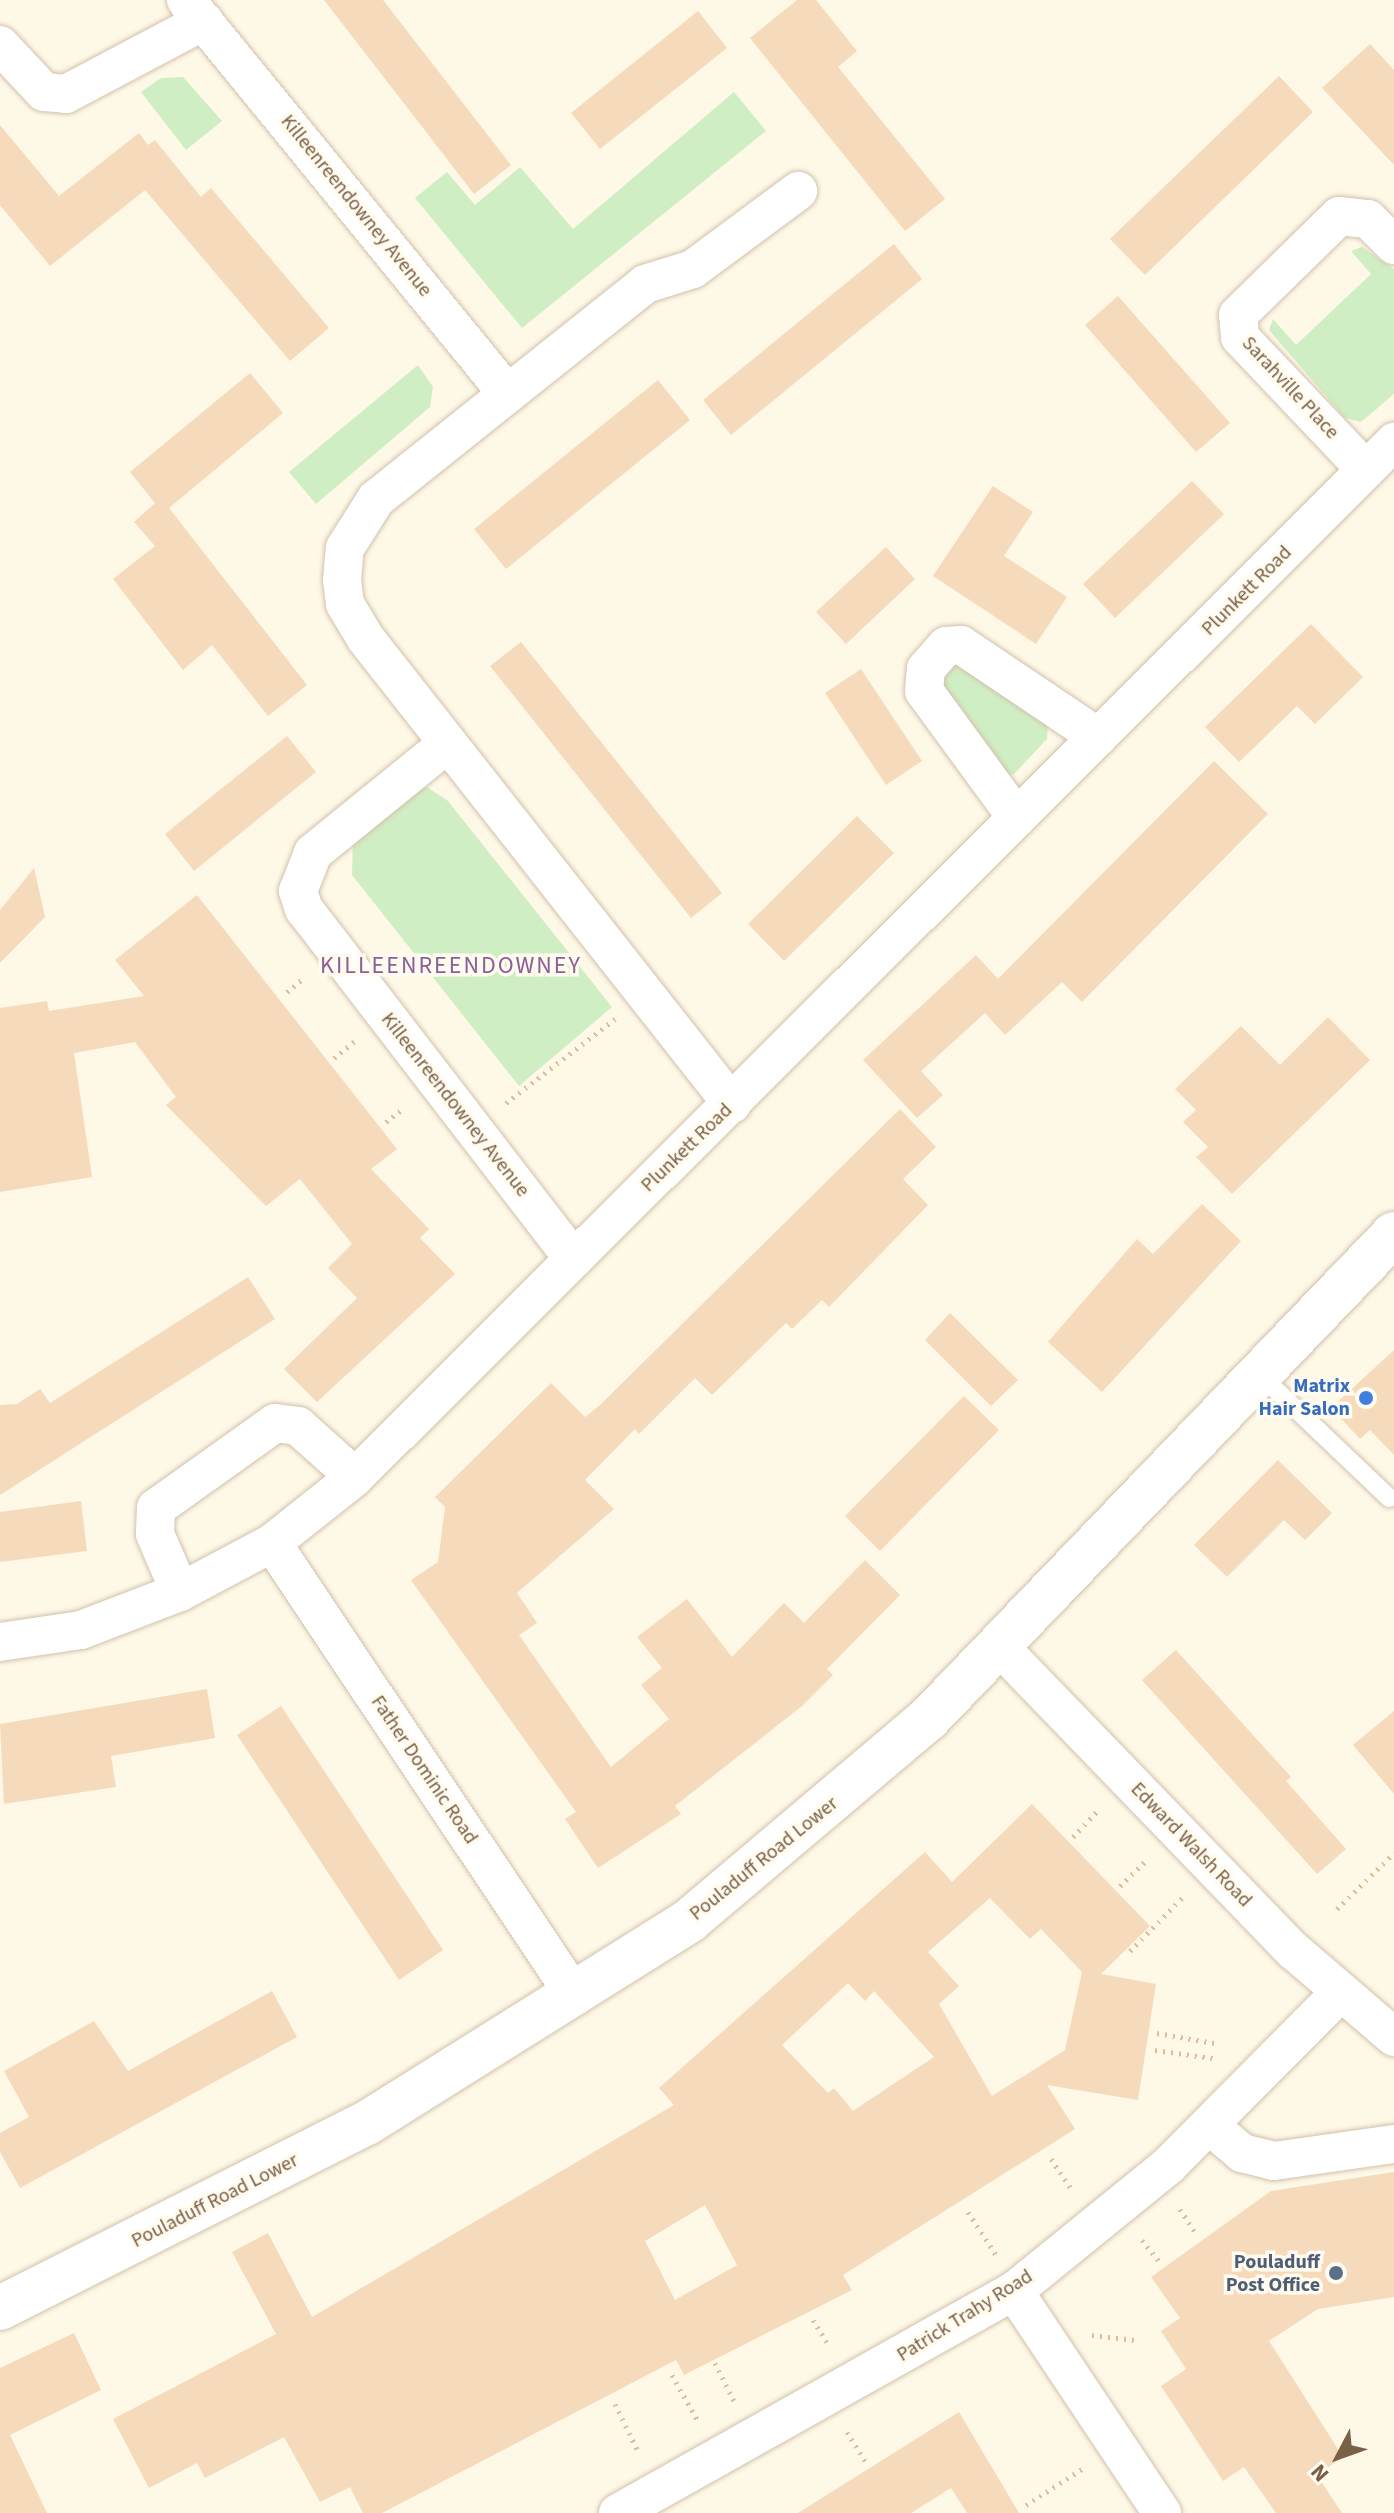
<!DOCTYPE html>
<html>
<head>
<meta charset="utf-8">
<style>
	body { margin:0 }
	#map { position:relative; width:1394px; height:2513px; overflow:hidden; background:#fef8e7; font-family:"Source Sans 3",sans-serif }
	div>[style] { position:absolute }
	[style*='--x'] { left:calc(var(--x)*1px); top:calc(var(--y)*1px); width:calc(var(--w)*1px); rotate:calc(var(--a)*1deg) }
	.green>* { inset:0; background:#d0eec3 }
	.building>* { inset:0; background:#f6dabc }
	.path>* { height:5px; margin-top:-2.5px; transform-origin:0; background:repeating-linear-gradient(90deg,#dcbd9e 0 2px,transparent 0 8px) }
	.roads { filter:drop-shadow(0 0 2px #d2c1ab) drop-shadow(0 0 2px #d2c1ab) }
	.service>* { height:18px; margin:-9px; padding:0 9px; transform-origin:9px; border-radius:9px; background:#fff }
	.minor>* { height:38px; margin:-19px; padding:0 19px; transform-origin:19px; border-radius:19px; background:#fff }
	.tertiary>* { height:44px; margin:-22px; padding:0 22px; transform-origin:22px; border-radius:22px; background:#fff }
	.dots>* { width:22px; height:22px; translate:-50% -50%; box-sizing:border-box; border:4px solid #fffbef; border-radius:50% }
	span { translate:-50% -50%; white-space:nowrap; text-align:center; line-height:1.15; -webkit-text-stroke:7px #fffbef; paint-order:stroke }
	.street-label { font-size:20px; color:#7b6048 }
	.shop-label { font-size:20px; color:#366cbe; font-weight:700 }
	.right { translate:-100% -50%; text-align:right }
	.service-label { font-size:20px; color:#4e5e75; font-weight:700 }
	.quarter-label { font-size:24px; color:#8c6097; letter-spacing:2px }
	.north { position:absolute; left:1298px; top:2417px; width:80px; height:80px; -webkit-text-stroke:6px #fffbef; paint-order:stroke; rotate:229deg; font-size:22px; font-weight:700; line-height:32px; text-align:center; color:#7b6048 }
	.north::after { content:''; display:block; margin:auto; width:28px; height:36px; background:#7b6048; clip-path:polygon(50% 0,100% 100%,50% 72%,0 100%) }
</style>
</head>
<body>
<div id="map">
	<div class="green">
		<div style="clip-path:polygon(183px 77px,222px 121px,186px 150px,141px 92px,161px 78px)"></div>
		<div style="clip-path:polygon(734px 92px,766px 131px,522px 328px,415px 198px,447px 172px,475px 205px,520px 167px,573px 229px)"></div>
		<div style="clip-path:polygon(1362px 247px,1394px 269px,1394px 394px,1361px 422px,1345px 418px,1269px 330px,1273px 319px,1296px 345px,1371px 274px,1351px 251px)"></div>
		<div style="clip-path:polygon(418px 365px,433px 387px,430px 407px,316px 504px,289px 472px)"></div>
		<div style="clip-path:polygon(956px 663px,1048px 722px,1047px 739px,1014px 774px,1007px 776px,942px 707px,943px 674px)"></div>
		<div style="clip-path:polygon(427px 787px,448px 801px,612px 1007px,519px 1086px,352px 875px,353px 840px,416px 789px)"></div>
	</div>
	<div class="building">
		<div style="clip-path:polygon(324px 0,383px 0,511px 165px,474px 194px)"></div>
		<div style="clip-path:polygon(797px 0,816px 0,857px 51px,838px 67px,945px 199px,905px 231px,750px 38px)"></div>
		<div style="clip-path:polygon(698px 11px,727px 48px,600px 149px,571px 113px)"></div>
		<div style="clip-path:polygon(1370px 44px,1394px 70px,1394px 165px,1322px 88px)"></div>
		<div style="clip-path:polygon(1279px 76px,1313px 112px,1145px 275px,1110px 239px)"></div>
		<div style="clip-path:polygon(0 125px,59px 196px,139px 133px,148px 145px,155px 140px,201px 197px,211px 188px,329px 328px,290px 361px,145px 190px,50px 266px,0 205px)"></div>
		<div style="clip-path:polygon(894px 244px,922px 279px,731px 435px,703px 400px)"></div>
		<div style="clip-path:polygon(1118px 296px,1230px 423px,1196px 452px,1085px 325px)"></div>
		<div style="clip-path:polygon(250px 373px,283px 413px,169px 508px,307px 685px,268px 716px,212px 645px,183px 670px,113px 579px,155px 546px,134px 522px,155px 503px,130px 472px)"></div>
		<div style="clip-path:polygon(658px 380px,690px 420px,506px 569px,474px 529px)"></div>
		<div style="clip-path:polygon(1192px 481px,1224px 514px,1115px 618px,1083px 584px)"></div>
		<div style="clip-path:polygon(993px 486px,1033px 512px,1004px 556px,1067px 597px,1036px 644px,933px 576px)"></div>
		<div style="clip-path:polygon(886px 547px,915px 579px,846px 644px,816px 612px)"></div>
		<div style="clip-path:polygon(1311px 624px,1363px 677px,1315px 724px,1297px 706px,1239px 762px,1205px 727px)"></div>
		<div style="clip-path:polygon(521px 642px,722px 893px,691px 918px,490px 666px)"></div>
		<div style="clip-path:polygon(861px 669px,922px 761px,886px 785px,825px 693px)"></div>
		<div style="clip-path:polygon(287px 736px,316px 772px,194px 871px,165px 834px)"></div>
		<div style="clip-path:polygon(1214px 761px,1268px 814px,1082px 1002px,1062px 982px,1005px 1035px,985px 1013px,921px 1071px,943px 1095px,917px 1118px,863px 1060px,976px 955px,998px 979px)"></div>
		<div style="clip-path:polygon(857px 816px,894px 853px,784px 961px,748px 924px)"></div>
		<div style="clip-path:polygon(34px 868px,45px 917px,0 963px,0 910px)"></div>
		<div style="clip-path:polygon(197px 895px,397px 1149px,371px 1169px,429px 1229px,420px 1238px,455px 1274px,317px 1402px,284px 1369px,357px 1298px,328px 1268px,352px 1244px,300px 1179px,266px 1206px,166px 1105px,176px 1097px,135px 1042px,74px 1053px,92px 1177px,0 1192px,0 1008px,47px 1001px,49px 1011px,144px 996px,115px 960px)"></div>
		<div style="clip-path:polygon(1328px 1017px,1370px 1060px,1232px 1194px,1196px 1157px,1208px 1147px,1183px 1122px,1196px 1110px,1175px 1089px,1241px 1026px,1280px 1065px)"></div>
		<div style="clip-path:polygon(900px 1109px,936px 1147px,903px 1179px,928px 1205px,829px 1307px,822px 1300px,792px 1329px,786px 1323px,712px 1395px,695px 1378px,639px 1434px,635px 1429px,585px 1480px,614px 1509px,517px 1593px,537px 1623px,519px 1635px,611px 1767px,669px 1719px,641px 1685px,662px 1668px,637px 1637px,687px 1599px,732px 1657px,784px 1603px,804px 1623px,865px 1560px,900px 1595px,827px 1669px,833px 1675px,802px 1706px,675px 1806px,681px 1814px,598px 1868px,565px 1819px,576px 1812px,411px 1580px,438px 1562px,445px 1507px,435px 1497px,551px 1383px,585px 1417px,600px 1405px)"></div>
		<div style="clip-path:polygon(1202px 1204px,1241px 1241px,1102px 1392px,1048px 1342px,1137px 1239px,1153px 1254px)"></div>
		<div style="clip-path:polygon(248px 1277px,275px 1319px,0 1495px,0 1405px,17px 1404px,40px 1389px,50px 1403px)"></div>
		<div style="clip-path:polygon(950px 1313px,1018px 1380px,991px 1406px,925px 1340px)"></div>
		<div style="clip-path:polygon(1394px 1350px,1394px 1455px,1370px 1430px,1360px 1439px,1331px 1408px)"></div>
		<div style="clip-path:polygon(964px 1396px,999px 1430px,880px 1551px,845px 1516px)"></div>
		<div style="clip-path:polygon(1278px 1460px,1332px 1513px,1305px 1540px,1284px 1520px,1227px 1577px,1194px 1545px)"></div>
		<div style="clip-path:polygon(81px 1501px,87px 1551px,0 1562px,0 1512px)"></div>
		<div style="clip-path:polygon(1176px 1650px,1291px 1777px,1286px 1781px,1346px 1849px,1317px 1874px,1142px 1680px)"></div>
		<div style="clip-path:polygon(207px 1689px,215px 1738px,111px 1756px,116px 1787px,4px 1804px,0 1724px)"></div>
		<div style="clip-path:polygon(281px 1706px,443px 1950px,399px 1980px,237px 1735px)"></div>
		<div style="clip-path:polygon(1394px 1711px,1394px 1794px,1353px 1745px)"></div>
		<div style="clip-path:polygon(evenodd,1032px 1804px,1150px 1926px,1101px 1974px,1156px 1984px,1138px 2100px,1047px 2085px,1075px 2129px,843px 2275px,852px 2290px,684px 2375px,676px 2360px,382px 2513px,363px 2513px,350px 2487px,320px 2502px,284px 2437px,205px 2478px,197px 2463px,149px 2488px,113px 2419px,276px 2334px,232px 2252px,268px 2233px,312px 2317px,674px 2105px,659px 2088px,925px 1852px,952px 1882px,1032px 1804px,990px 1898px,1030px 1939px,1041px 1929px,1082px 1972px,1065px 2050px,992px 2096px,939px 2004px,959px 1986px,928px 1952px,990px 1898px,1032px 1804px,848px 1983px,865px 2001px,874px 1991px,934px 2057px,853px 2111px,834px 2088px,828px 2093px,782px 2045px,848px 1983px,1032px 1804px,705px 2205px,737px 2265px,675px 2300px,645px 2241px,705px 2205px)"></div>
		<div style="clip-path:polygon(272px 1991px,297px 2037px,20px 2188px,0 2152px,0 2133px,29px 2117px,4px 2071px,94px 2021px,128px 2071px)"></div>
		<div style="clip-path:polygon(1394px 2172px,1394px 2297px,1318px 2309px,1269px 2341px,1343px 2457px,1317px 2475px,1342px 2513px,1276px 2513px,1244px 2467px,1223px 2481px,1161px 2386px,1186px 2369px,1161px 2331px,1180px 2318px,1151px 2277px,1271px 2191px)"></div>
		<div style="clip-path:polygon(74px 2333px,101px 2390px,10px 2435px,47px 2513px,0 2513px,0 2368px)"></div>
		<div style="clip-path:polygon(959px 2412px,1019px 2513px,967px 2513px,951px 2488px,911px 2513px,798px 2513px)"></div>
	</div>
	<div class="path">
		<div style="--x:287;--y:992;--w:23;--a:-40"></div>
		<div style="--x:334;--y:1058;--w:27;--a:-39"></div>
		<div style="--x:506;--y:1103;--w:138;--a:-37.6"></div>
		<div style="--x:386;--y:1122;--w:23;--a:-38"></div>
		<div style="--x:1073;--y:1837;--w:38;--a:-47"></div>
		<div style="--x:1120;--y:1886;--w:39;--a:-44"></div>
		<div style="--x:1337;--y:1909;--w:80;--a:-44.5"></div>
		<div style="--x:1130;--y:1951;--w:76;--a:-45.5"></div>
		<div style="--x:1157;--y:2033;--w:58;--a:10"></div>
		<div style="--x:1155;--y:2050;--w:59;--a:7.9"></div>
		<div style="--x:1051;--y:2159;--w:40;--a:56"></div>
		<div style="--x:1180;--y:2209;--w:31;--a:57"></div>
		<div style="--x:968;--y:2212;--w:51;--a:56.9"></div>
		<div style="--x:1142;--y:2240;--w:27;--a:51"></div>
		<div style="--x:813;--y:2320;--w:31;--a:58"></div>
		<div style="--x:1092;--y:2335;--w:43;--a:6.6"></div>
		<div style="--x:715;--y:2363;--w:42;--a:63.4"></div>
		<div style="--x:672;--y:2375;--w:55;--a:60.6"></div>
		<div style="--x:615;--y:2404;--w:55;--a:63.9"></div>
		<div style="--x:847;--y:2432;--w:36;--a:58"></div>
		<div style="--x:1026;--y:2505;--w:67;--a:-32.7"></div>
	</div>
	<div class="roads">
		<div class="service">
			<div style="--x:1259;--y:1374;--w:180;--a:43.6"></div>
		</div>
		<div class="minor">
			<div style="--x:186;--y:0;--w:506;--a:50.77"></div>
			<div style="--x:0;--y:45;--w:64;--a:46.9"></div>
			<div style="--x:44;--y:92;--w:22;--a:5"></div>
			<div style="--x:66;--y:94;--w:156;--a:-27.9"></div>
			<div style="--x:1366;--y:470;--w:183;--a:-133.5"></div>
			<div style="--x:1240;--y:337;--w:22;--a:-95"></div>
			<div style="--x:1238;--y:315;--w:141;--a:-44.4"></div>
			<div style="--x:1339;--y:216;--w:29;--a:6"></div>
			<div style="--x:1368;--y:219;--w:37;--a:45"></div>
			<div style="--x:447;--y:744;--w:173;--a:140.9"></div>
			<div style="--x:313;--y:853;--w:41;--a:111.5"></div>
			<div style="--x:298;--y:891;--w:19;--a:72"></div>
			<div style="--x:304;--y:909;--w:442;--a:52.4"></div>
			<div style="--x:1017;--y:818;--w:157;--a:-126.2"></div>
			<div style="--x:924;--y:691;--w:22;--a:-85"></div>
			<div style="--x:926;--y:669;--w:30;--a:-49"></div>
			<div style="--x:946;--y:646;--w:15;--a:-4"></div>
			<div style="--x:961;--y:645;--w:165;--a:33.9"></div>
			<div style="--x:732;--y:1104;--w:592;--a:-128.21"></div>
			<div style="--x:366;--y:639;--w:41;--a:-121"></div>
			<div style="--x:345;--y:604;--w:24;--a:-97"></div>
			<div style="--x:342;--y:580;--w:32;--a:-85"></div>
			<div style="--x:345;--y:548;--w:58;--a:-57.7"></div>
			<div style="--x:376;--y:499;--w:344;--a:-38.6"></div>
			<div style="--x:645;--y:284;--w:50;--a:-17.4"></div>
			<div style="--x:693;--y:269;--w:131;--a:-36.6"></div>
			<div style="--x:272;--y:1543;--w:545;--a:56.22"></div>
			<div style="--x:180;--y:1592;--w:63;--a:-113.3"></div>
			<div style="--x:155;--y:1534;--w:26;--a:-88"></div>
			<div style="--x:156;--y:1508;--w:146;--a:-35.5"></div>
			<div style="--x:275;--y:1423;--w:23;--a:7"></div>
			<div style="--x:298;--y:1426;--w:76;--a:41.8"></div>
			<div style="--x:0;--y:1642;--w:82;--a:-8.4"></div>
			<div style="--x:81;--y:1630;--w:106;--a:-21"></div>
			<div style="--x:180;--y:1592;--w:104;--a:-28"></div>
			<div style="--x:272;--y:1543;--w:106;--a:-38.5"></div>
			<div style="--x:355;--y:1477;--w:1467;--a:-44.89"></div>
			<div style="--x:998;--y:1645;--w:426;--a:46"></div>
			<div style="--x:1294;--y:1951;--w:132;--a:40.7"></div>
			<div style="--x:1210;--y:2126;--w:42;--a:40.2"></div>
			<div style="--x:1242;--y:2153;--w:33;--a:14"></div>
			<div style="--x:1274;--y:2161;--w:121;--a:-8.1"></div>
			<div style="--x:1014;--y:2291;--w:267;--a:56.3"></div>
			<div style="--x:618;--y:2513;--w:454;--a:-29.3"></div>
			<div style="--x:1014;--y:2291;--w:200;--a:-39.1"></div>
			<div style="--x:1169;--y:2165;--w:241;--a:-45.2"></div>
		</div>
		<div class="tertiary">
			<div style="--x:0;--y:2308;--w:411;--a:-26.8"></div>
			<div style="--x:367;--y:2123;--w:381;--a:-32.1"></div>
			<div style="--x:690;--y:1920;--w:313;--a:-40.2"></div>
			<div style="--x:929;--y:1718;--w:671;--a:-46.15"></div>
		</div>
	</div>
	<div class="dots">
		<div style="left:1366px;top:1398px;background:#3f7fe0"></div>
		<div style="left:1336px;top:2273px;background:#5c6f8a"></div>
	</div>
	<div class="street-label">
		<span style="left:356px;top:206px;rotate:51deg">Killeenreendowney Avenue</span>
		<span style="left:1290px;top:388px;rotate:47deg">Sarahville Place</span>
		<span style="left:1247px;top:591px;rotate:-45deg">Plunkett Road</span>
		<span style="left:455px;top:1105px;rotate:52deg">Killeenreendowney Avenue</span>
		<span style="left:687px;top:1148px;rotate:-44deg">Plunkett Road</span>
		<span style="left:424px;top:1770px;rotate:56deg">Father Dominic Road</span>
		<span style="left:1191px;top:1845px;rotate:46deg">Edward Walsh Road</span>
		<span style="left:764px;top:1859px;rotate:-39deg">Pouladuff Road Lower</span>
		<span style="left:215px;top:2201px;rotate:-27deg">Pouladuff Road Lower</span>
		<span style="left:965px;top:2316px;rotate:-32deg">Patrick Trahy Road</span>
	</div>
	<div class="shop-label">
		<span class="right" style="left:1350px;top:1398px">Matrix<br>Hair Salon</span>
	</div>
	<div class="service-label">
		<span class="right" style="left:1320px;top:2274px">Pouladuff<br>Post Office</span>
	</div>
	<div class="quarter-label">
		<span style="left:451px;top:966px">KILLEENREENDOWNEY</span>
	</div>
	<div class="north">N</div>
</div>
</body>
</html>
